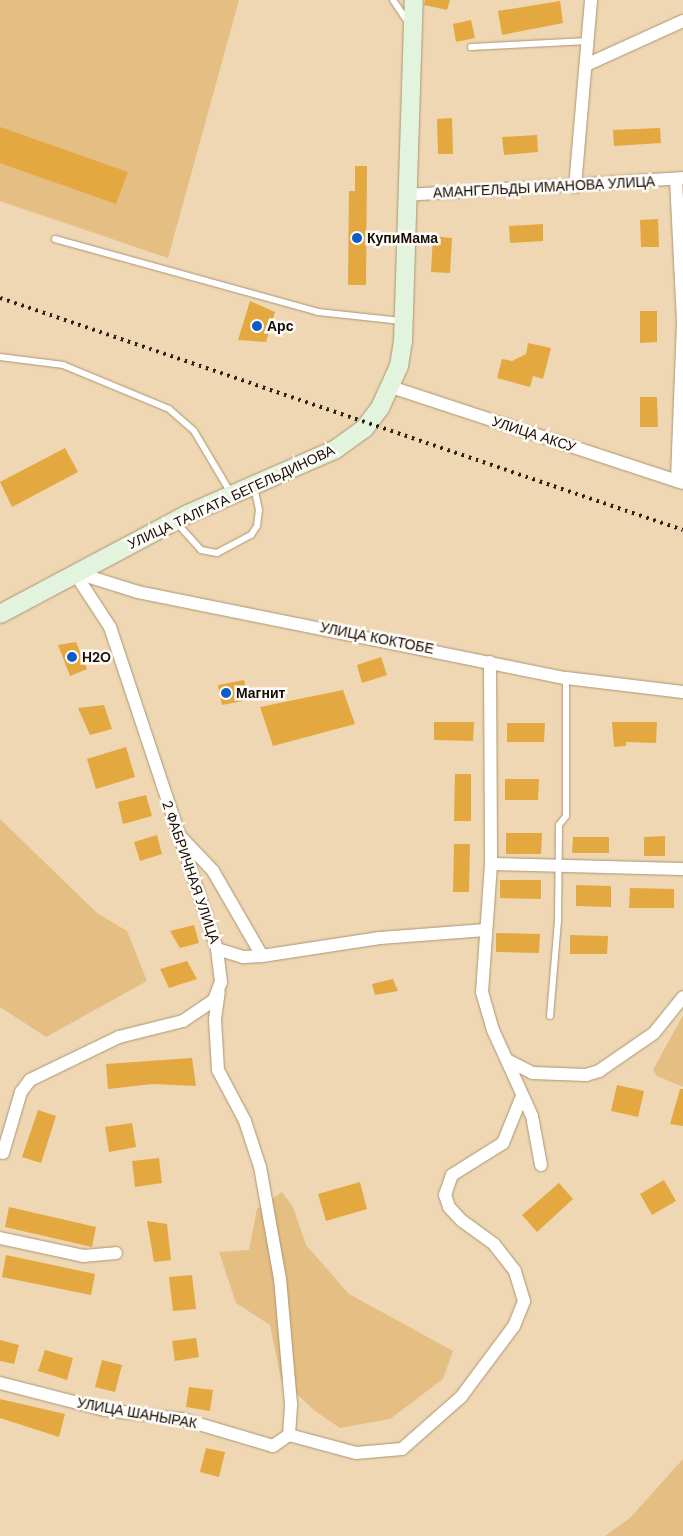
<!DOCTYPE html>
<html>
<head>
<meta charset="utf-8">
<style>
	body { margin:0 }
	#map { position:relative; width:683px; height:1536px; overflow:hidden; background:#efd7b3; font-family:"DM Sans",sans-serif }
	div>[style] { position:absolute }
	[style*='--x'] { left:calc(var(--x)*1px); top:calc(var(--y)*1px); width:calc(var(--w)*1px); rotate:calc(var(--a)*1deg) }
	.green>* { inset:0; background:#e4be83 }
	.building>* { inset:0; background:#e3a840 }
	.roads { filter:drop-shadow(0 0 1px #ab9573) drop-shadow(0 0 1px #ab9573) }
	.lane>* { height:6px; margin:-3px; padding:0 3px; transform-origin:3px; border-radius:3px; background:#fff }
	.street>* { height:12px; margin:-6px; padding:0 6px; transform-origin:6px; border-radius:6px; background:#fff }
	.secondary>* { height:18px; margin:-9px; padding:0 9px; transform-origin:9px; border-radius:9px; background:#e3f4de }
	.rail>* { height:4px; margin-top:-2px; transform-origin:0; background:repeating-linear-gradient(90deg,#2c2315 0 2.5px,transparent 0 7.5px) }
	.dots>* { width:14px; height:14px; translate:-50% -50%; box-sizing:border-box; border:2px solid #fefbf8; border-radius:50% }
	span { translate:-50% -50%; white-space:nowrap; text-align:center; line-height:1.15; -webkit-text-stroke:5px #fefbf8; paint-order:stroke }
	.street-label { font-size:14px; color:#160e03 }
	.poi-label { font-size:14px; color:#160e03; font-weight:700 }
	.left { translate:0 -50%; text-align:left }
</style>
</head>
<body>
<div id="map">
	<div class="green">
		<div style="clip-path:polygon(0 0,239px 0,168px 258px,0 201px)"></div>
		<div style="clip-path:polygon(0 819px,97px 913px,127px 931px,147px 981px,46px 1037px,0 1007px)"></div>
		<div style="clip-path:polygon(683px 1015px,683px 1087px,657px 1076px,653px 1070px)"></div>
		<div style="clip-path:polygon(282px 1192px,293px 1207px,306px 1245px,349px 1294px,453px 1351px,443px 1379px,390px 1419px,340px 1428px,315px 1411px,281px 1379px,270px 1325px,236px 1303px,219px 1252px,249px 1250px,257px 1209px)"></div>
		<div style="clip-path:polygon(683px 1459px,683px 1536px,605px 1536px,630px 1518px)"></div>
	</div>
	<div class="building">
		<div style="clip-path:polygon(425px 0,450px 0,447px 10px,424px 5px)"></div>
		<div style="clip-path:polygon(560px 1px,563px 23px,502px 35px,498px 11px)"></div>
		<div style="clip-path:polygon(471px 20px,475px 38px,456px 42px,453px 24px)"></div>
		<div style="clip-path:polygon(452px 118px,453px 154px,438px 154px,437px 119px)"></div>
		<div style="clip-path:polygon(0 127px,128px 172px,116px 204px,0 163px)"></div>
		<div style="clip-path:polygon(660px 128px,661px 143px,614px 146px,613px 130px)"></div>
		<div style="clip-path:polygon(537px 135px,538px 152px,504px 155px,502px 137px)"></div>
		<div style="clip-path:polygon(355px 166px,367px 166px,366px 285px,348px 285px,349px 191px,355px 191px)"></div>
		<div style="clip-path:polygon(658px 219px,659px 247px,641px 247px,640px 220px)"></div>
		<div style="clip-path:polygon(543px 224px,543px 241px,510px 243px,509px 226px)"></div>
		<div style="clip-path:polygon(433px 236px,452px 238px,450px 273px,431px 272px)"></div>
		<div style="clip-path:polygon(250px 301px,275px 312px,266px 342px,238px 340px)"></div>
		<div style="clip-path:polygon(640px 311px,657px 311px,657px 342px,640px 343px)"></div>
		<div style="clip-path:polygon(528px 343px,551px 348px,543px 379px,533px 376px,530px 387px,497px 378px,502px 359px,512px 361px,526px 354px)"></div>
		<div style="clip-path:polygon(640px 397px,657px 397px,658px 427px,640px 427px)"></div>
		<div style="clip-path:polygon(65px 448px,78px 472px,12px 507px,0 482px)"></div>
		<div style="clip-path:polygon(76px 642px,87px 669px,70px 676px,58px 645px)"></div>
		<div style="clip-path:polygon(381px 657px,387px 675px,362px 683px,357px 665px)"></div>
		<div style="clip-path:polygon(244px 680px,248px 700px,222px 705px,218px 685px)"></div>
		<div style="clip-path:polygon(343px 690px,355px 724px,273px 746px,260px 707px)"></div>
		<div style="clip-path:polygon(104px 705px,112px 729px,90px 735px,78px 708px)"></div>
		<div style="clip-path:polygon(434px 722px,474px 722px,473px 741px,434px 740px)"></div>
		<div style="clip-path:polygon(612px 722px,657px 722px,656px 743px,626px 742px,626px 746px,614px 747px)"></div>
		<div style="clip-path:polygon(507px 723px,545px 723px,544px 742px,507px 742px)"></div>
		<div style="clip-path:polygon(126px 747px,135px 777px,96px 789px,87px 759px)"></div>
		<div style="clip-path:polygon(455px 774px,471px 774px,471px 821px,454px 821px)"></div>
		<div style="clip-path:polygon(505px 779px,539px 779px,538px 800px,505px 800px)"></div>
		<div style="clip-path:polygon(146px 795px,152px 816px,123px 824px,118px 802px)"></div>
		<div style="clip-path:polygon(506px 833px,542px 833px,541px 854px,506px 854px)"></div>
		<div style="clip-path:polygon(157px 835px,162px 854px,140px 861px,134px 842px)"></div>
		<div style="clip-path:polygon(665px 836px,665px 856px,644px 856px,644px 837px)"></div>
		<div style="clip-path:polygon(573px 837px,609px 837px,609px 853px,572px 853px)"></div>
		<div style="clip-path:polygon(454px 844px,470px 844px,469px 892px,453px 892px)"></div>
		<div style="clip-path:polygon(500px 880px,541px 880px,541px 899px,500px 898px)"></div>
		<div style="clip-path:polygon(576px 885px,611px 886px,611px 907px,576px 906px)"></div>
		<div style="clip-path:polygon(630px 888px,674px 889px,674px 908px,629px 908px)"></div>
		<div style="clip-path:polygon(194px 925px,199px 943px,180px 948px,170px 931px)"></div>
		<div style="clip-path:polygon(496px 933px,540px 934px,539px 953px,496px 952px)"></div>
		<div style="clip-path:polygon(570px 935px,608px 936px,607px 954px,570px 954px)"></div>
		<div style="clip-path:polygon(187px 961px,197px 979px,169px 988px,160px 969px)"></div>
		<div style="clip-path:polygon(393px 979px,398px 991px,375px 995px,372px 984px)"></div>
		<div style="clip-path:polygon(192px 1058px,196px 1086px,153px 1084px,108px 1089px,106px 1064px)"></div>
		<div style="clip-path:polygon(617px 1085px,644px 1091px,638px 1117px,611px 1111px)"></div>
		<div style="clip-path:polygon(680px 1089px,683px 1089px,683px 1126px,670px 1124px)"></div>
		<div style="clip-path:polygon(38px 1110px,56px 1116px,41px 1163px,22px 1157px)"></div>
		<div style="clip-path:polygon(132px 1123px,136px 1147px,109px 1152px,105px 1127px)"></div>
		<div style="clip-path:polygon(159px 1158px,162px 1183px,135px 1187px,132px 1161px)"></div>
		<div style="clip-path:polygon(664px 1180px,676px 1201px,652px 1215px,640px 1194px)"></div>
		<div style="clip-path:polygon(360px 1182px,367px 1209px,326px 1221px,318px 1194px)"></div>
		<div style="clip-path:polygon(559px 1183px,573px 1199px,537px 1232px,522px 1215px)"></div>
		<div style="clip-path:polygon(9px 1207px,96px 1227px,92px 1247px,5px 1227px)"></div>
		<div style="clip-path:polygon(147px 1221px,167px 1224px,171px 1260px,154px 1262px)"></div>
		<div style="clip-path:polygon(6px 1255px,95px 1274px,91px 1295px,2px 1277px)"></div>
		<div style="clip-path:polygon(192px 1275px,196px 1309px,173px 1311px,169px 1277px)"></div>
		<div style="clip-path:polygon(196px 1338px,199px 1357px,175px 1361px,172px 1341px)"></div>
		<div style="clip-path:polygon(0 1340px,19px 1345px,14px 1364px,0 1361px)"></div>
		<div style="clip-path:polygon(45px 1350px,73px 1358px,67px 1380px,38px 1371px)"></div>
		<div style="clip-path:polygon(102px 1360px,122px 1365px,115px 1392px,95px 1387px)"></div>
		<div style="clip-path:polygon(189px 1387px,213px 1390px,210px 1411px,186px 1407px)"></div>
		<div style="clip-path:polygon(0 1399px,65px 1414px,59px 1437px,0 1418px)"></div>
		<div style="clip-path:polygon(206px 1448px,225px 1452px,219px 1477px,200px 1472px)"></div>
	</div>
	<div class="roads">
		<div class="lane">
			<div style="--x:393;--y:0;--w:29;--a:56"></div>
			<div style="--x:471;--y:47;--w:117;--a:-2.9"></div>
			<div style="--x:55;--y:239;--w:273;--a:15.5"></div>
			<div style="--x:318;--y:312;--w:84;--a:6.1"></div>
			<div style="--x:0;--y:357;--w:64;--a:7.2"></div>
			<div style="--x:63;--y:365;--w:115;--a:22.5"></div>
			<div style="--x:169;--y:409;--w:33;--a:41"></div>
			<div style="--x:194;--y:431;--w:72;--a:59.2"></div>
			<div style="--x:175;--y:521;--w:39;--a:48"></div>
			<div style="--x:201;--y:550;--w:16;--a:11"></div>
			<div style="--x:217;--y:553;--w:38;--a:-28"></div>
			<div style="--x:251;--y:535;--w:11;--a:-56"></div>
			<div style="--x:257;--y:526;--w:16;--a:-83"></div>
			<div style="--x:259;--y:510;--w:25;--a:-102"></div>
			<div style="--x:550;--y:1016;--w:95;--a:-85.2"></div>
			<div style="--x:558;--y:921;--w:96;--a:-89.4"></div>
			<div style="--x:559;--y:825;--w:11;--a:-52"></div>
			<div style="--x:566;--y:816;--w:138;--a:-90"></div>
		</div>
		<div class="street">
			<div style="--x:586;--y:65;--w:107;--a:-24.4"></div>
			<div style="--x:676;--y:179;--w:143;--a:87.2"></div>
			<div style="--x:683;--y:322;--w:159;--a:92.2"></div>
			<div style="--x:575;--y:187;--w:188;--a:-85.1"></div>
			<div style="--x:405;--y:195;--w:278;--a:-3.5"></div>
			<div style="--x:391;--y:387;--w:307;--a:18.2"></div>
			<div style="--x:74;--y:572;--w:66;--a:56.8"></div>
			<div style="--x:110;--y:627;--w:339;--a:71.6"></div>
			<div style="--x:217;--y:949;--w:28;--a:17"></div>
			<div style="--x:244;--y:957;--w:18;--a:-3"></div>
			<div style="--x:262;--y:956;--w:119;--a:-8.7"></div>
			<div style="--x:380;--y:938;--w:106;--a:-4.3"></div>
			<div style="--x:74;--y:572;--w:67;--a:17.4"></div>
			<div style="--x:138;--y:592;--w:437;--a:11.4"></div>
			<div style="--x:566;--y:678;--w:118;--a:6.8"></div>
			<div style="--x:490;--y:662;--w:202;--a:89.7"></div>
			<div style="--x:491;--y:864;--w:128;--a:94"></div>
			<div style="--x:482;--y:992;--w:40;--a:74"></div>
			<div style="--x:493;--y:1030;--w:94;--a:65.6"></div>
			<div style="--x:532;--y:1116;--w:50;--a:79.6"></div>
			<div style="--x:181;--y:837;--w:47;--a:46.7"></div>
			<div style="--x:213;--y:871;--w:98;--a:60"></div>
			<div style="--x:491;--y:864;--w:192;--a:1.5"></div>
			<div style="--x:507;--y:1060;--w:29;--a:27"></div>
			<div style="--x:533;--y:1073;--w:53;--a:2.2"></div>
			<div style="--x:586;--y:1075;--w:14;--a:-17"></div>
			<div style="--x:599;--y:1071;--w:67;--a:-34.6"></div>
			<div style="--x:654;--y:1033;--w:46;--a:-51.1"></div>
			<div style="--x:3;--y:1153;--w:64;--a:-73.6"></div>
			<div style="--x:21;--y:1092;--w:15;--a:-53"></div>
			<div style="--x:30;--y:1080;--w:99;--a:-25.8"></div>
			<div style="--x:119;--y:1037;--w:66;--a:-14"></div>
			<div style="--x:183;--y:1021;--w:37;--a:-34"></div>
			<div style="--x:214;--y:1000;--w:19;--a:-69"></div>
			<div style="--x:221;--y:982;--w:33;--a:-97"></div>
			<div style="--x:0;--y:1238;--w:85;--a:12.2"></div>
			<div style="--x:83;--y:1256;--w:33;--a:-5"></div>
			<div style="--x:0;--y:1383;--w:108;--a:14.4"></div>
			<div style="--x:105;--y:1410;--w:78;--a:6.7"></div>
			<div style="--x:182;--y:1419;--w:95;--a:16.5"></div>
			<div style="--x:273;--y:1446;--w:19;--a:-35"></div>
			<div style="--x:289;--y:1435;--w:31;--a:-86"></div>
			<div style="--x:291;--y:1404;--w:125;--a:-95"></div>
			<div style="--x:280;--y:1279;--w:114;--a:-100.1"></div>
			<div style="--x:260;--y:1167;--w:48;--a:-108.1"></div>
			<div style="--x:245;--y:1121;--w:58;--a:-117.9"></div>
			<div style="--x:218;--y:1070;--w:51;--a:-93.4"></div>
			<div style="--x:215;--y:1019;--w:27;--a:-82"></div>
			<div style="--x:289;--y:1435;--w:69;--a:15"></div>
			<div style="--x:356;--y:1453;--w:46;--a:-5"></div>
			<div style="--x:402;--y:1449;--w:79;--a:-41.4"></div>
			<div style="--x:461;--y:1397;--w:89;--a:-53.3"></div>
			<div style="--x:514;--y:1326;--w:27;--a:-68"></div>
			<div style="--x:524;--y:1301;--w:31;--a:-107"></div>
			<div style="--x:515;--y:1271;--w:34;--a:-128"></div>
			<div style="--x:494;--y:1244;--w:39;--a:-144"></div>
			<div style="--x:462;--y:1221;--w:19;--a:-133"></div>
			<div style="--x:449;--y:1207;--w:13;--a:-108"></div>
			<div style="--x:445;--y:1195;--w:21;--a:-71"></div>
			<div style="--x:452;--y:1175;--w:60;--a:-32.1"></div>
			<div style="--x:503;--y:1143;--w:51;--a:-68"></div>
		</div>
		<div class="secondary">
			<div style="--x:0;--y:614;--w:213;--a:-28"></div>
			<div style="--x:188;--y:514;--w:162;--a:-23.7"></div>
			<div style="--x:336;--y:449;--w:34;--a:-36"></div>
			<div style="--x:364;--y:429;--w:26;--a:-53"></div>
			<div style="--x:380;--y:408;--w:46;--a:-65.7"></div>
			<div style="--x:399;--y:366;--w:24;--a:-81"></div>
			<div style="--x:403;--y:342;--w:342;--a:-88.2"></div>
		</div>
	</div>
	<div class="rail">
		<div style="--x:0;--y:298;--w:721;--a:18.76"></div>
	</div>
	<div class="dots">
		<div style="left:357px;top:238px;background:#0b5cc6"></div>
		<div style="left:257px;top:326px;background:#0b5cc6"></div>
		<div style="left:72px;top:657px;background:#0b5cc6"></div>
		<div style="left:226px;top:693px;background:#0b5cc6"></div>
	</div>
	<div class="street-label">
		<span style="left:544px;top:187px;rotate:-3deg">АМАНГЕЛЬДЫ ИМАНОВА УЛИЦА</span>
		<span style="left:534px;top:434px;rotate:18deg">УЛИЦА АКСУ</span>
		<span style="left:231px;top:497px;rotate:-25deg">УЛИЦА ТАЛГАТА БЕГЕЛЬДИНОВА</span>
		<span style="left:377px;top:638px;rotate:11deg">УЛИЦА КОКТОБЕ</span>
		<span style="left:191px;top:872px;rotate:71deg">2 ФАБРИЧНАЯ УЛИЦА</span>
		<span style="left:137px;top:1413px;rotate:10deg">УЛИЦА ШАНЫРАК</span>
	</div>
	<div class="poi-label">
		<span class="left" style="left:367px;top:238px">КупиМама</span>
		<span class="left" style="left:267px;top:326px">Арс</span>
		<span class="left" style="left:82px;top:657px">H2O</span>
		<span class="left" style="left:236px;top:693px">Магнит</span>
	</div>
</div>
</body>
</html>
